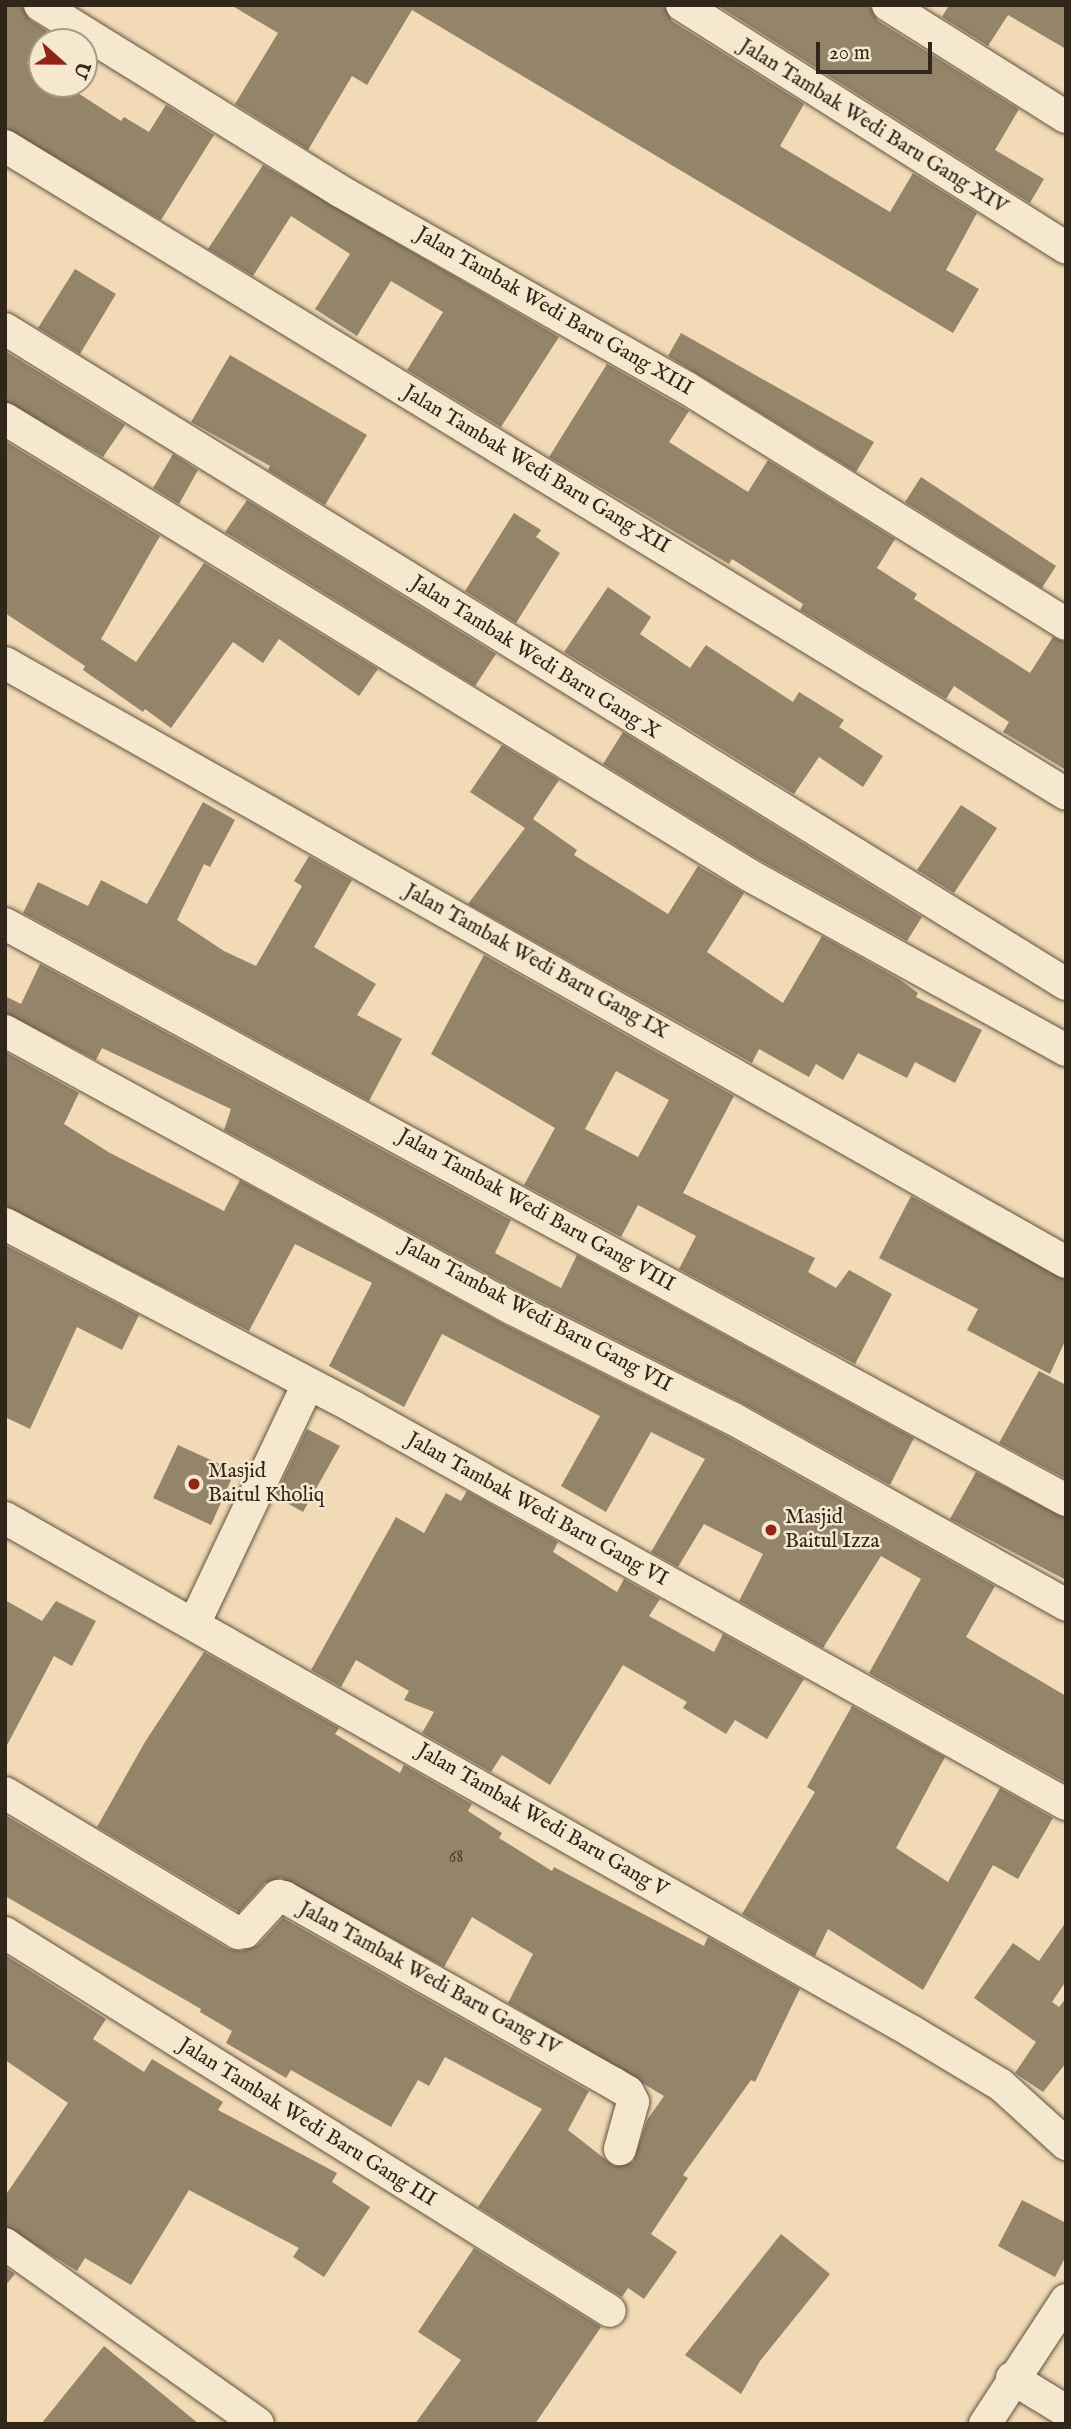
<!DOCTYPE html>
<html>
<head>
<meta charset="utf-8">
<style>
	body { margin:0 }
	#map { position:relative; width:1071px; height:2429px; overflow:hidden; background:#f1dab5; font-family:"IM FELL English",serif }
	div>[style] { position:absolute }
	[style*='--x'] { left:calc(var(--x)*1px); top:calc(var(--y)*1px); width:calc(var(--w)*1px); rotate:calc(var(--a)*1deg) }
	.building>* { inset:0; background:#94846a }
	.roads { filter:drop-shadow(0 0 2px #605340) drop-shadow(0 0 2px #605340) }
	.street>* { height:32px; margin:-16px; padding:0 16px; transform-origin:16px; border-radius:16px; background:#f6e7cf }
	.dots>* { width:19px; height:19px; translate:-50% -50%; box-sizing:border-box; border:4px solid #f6e7cf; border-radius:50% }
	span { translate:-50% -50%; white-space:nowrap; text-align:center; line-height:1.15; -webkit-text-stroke:5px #f6e7cf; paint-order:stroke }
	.number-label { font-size:18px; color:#493e2d }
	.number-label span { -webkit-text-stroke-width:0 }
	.street-label { font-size:21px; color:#302619 }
	.poi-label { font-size:21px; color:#302619 }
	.left { translate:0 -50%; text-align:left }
	.frame { position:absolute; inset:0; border:7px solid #302619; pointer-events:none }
	.north { position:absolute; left:28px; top:28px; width:70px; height:70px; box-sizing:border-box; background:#f6e7cf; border:2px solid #a79a86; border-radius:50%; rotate:111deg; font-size:19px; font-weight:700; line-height:28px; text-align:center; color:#302619 }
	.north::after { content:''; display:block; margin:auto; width:24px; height:32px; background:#8f2418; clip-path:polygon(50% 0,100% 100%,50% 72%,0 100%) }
	.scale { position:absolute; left:816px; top:42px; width:116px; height:32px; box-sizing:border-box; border:4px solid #302619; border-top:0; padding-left:9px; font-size:21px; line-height:24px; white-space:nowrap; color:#302619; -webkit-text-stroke:5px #f6e7cf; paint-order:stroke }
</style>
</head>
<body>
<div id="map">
	<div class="building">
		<div style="clip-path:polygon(5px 5px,22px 5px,30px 20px,47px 31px,27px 63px,42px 72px,41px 84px,64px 84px,121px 121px,124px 117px,149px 132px,166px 105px,214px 135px,161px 220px,5px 128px)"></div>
		<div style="clip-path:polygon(231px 5px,664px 5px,672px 21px,804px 104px,780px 146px,890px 212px,913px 173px,977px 213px,946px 270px,979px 289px,953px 333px,412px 10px,367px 85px,352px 76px,308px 150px,235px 104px,278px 33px)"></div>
		<div style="clip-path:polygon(717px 5px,870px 5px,878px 21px,1019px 109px,995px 150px,1044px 179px,1030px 203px)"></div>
		<div style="clip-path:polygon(949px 5px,1066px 5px,1066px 49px,1008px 15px,988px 46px,942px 17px)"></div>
		<div style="clip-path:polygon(263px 165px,559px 337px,501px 427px,407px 370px,443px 312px,391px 281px,357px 336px,315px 309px,350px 254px,291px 216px,253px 276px,208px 249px)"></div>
		<div style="clip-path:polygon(75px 269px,116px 294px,80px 354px,38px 328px)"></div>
		<div style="clip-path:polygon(681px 333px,874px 442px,856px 472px,668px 356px)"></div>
		<div style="clip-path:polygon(5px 351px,125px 425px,103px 457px,5px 401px)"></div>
		<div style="clip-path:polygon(230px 355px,367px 435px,325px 505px,268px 470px,270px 466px,191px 422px)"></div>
		<div style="clip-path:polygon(607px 364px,689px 411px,669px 442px,748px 492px,768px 460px,895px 539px,877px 568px,917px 594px,914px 599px,1030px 673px,1053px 637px,1066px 642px,1066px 770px,1003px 732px,1009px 722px,954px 686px,946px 699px,800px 610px,803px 604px,732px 559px,729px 564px,549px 457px)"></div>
		<div style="clip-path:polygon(5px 441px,160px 536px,101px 639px,136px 662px,204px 563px,378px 669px,359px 696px,279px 639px,263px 663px,233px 642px,171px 728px,145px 709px,143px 712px,83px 670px,85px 666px,5px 613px)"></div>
		<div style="clip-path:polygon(173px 454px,198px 470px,179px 504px,153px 488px)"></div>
		<div style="clip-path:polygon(921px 477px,1056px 566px,1042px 588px,905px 502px)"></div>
		<div style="clip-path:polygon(247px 500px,496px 654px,475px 686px,225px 532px)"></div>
		<div style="clip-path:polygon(514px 513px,541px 530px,536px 537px,560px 553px,516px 623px,465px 591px)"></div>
		<div style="clip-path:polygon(608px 587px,651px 617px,640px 634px,690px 668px,706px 645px,793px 702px,799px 692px,844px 720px,839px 727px,883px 756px,863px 787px,819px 757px,794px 794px,564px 652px)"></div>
		<div style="clip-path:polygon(623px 732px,922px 917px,907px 941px,758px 859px,603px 764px)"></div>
		<div style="clip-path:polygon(502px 745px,559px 780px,533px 819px,577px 850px,574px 855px,668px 914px,698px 866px,744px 893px,707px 952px,783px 1003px,822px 936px,899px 979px,918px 993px,916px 997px,982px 1030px,955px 1083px,915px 1062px,907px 1078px,858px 1053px,843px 1080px,816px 1064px,809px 1077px,759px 1049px,752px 1063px,468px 904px,525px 828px,470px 792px)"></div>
		<div style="clip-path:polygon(203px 802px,235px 820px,210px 867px,204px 864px,177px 920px,224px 951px,256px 966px,302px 886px,294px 881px,309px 856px,352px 880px,314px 947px,376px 984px,357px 1015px,402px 1039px,369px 1101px,23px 913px,38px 882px,88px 906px,101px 880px,147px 904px)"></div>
		<div style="clip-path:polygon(961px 805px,997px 828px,954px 893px,917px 870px)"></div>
		<div style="clip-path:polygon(evenodd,484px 955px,734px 1096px,683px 1193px,815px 1258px,808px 1272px,836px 1288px,849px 1270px,892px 1294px,855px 1364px,679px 1269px,696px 1236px,638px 1205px,621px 1237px,524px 1185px,555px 1128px,431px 1054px,484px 955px,616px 1071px,669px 1100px,638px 1157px,585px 1129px,616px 1071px)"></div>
		<div style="clip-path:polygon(40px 964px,511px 1220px,495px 1253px,561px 1288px,577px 1255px,914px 1438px,890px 1485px,740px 1402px,522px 1293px,224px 1130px,231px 1109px,102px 1048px,96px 1060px,5px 1013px,5px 996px,21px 1004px)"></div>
		<div style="clip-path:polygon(5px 1052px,79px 1093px,64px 1124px,110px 1153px,224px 1211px,240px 1180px,505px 1325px,723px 1434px,995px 1586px,966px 1637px,1066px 1696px,1066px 1783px,869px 1673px,921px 1579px,881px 1556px,823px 1648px,739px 1601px,763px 1554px,704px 1524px,678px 1567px,651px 1552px,705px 1459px,651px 1432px,606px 1512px,561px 1486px,600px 1416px,442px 1334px,404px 1407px,329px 1366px,372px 1283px,295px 1244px,249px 1331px,5px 1206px)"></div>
		<div style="clip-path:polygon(911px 1196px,1066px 1280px,1066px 1339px,1050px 1374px,967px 1330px,978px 1309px,879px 1258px)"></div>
		<div style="clip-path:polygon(5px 1245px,139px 1315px,122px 1350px,77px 1327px,30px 1429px,5px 1417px)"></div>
		<div style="clip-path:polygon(1039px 1371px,1066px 1385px,1066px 1479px,999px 1443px)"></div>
		<div style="clip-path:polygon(307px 1429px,340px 1446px,303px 1512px,275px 1496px)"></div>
		<div style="clip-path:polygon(178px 1445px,235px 1471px,211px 1525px,153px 1498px)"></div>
		<div style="clip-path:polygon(976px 1472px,1066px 1518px,1066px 1580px,950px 1519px)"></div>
		<div style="clip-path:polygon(467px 1491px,558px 1542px,553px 1552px,617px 1592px,624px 1579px,660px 1599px,649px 1616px,714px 1652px,723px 1634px,804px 1679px,767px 1739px,735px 1720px,726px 1734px,683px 1708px,687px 1702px,623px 1665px,550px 1785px,502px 1755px,491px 1772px,422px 1733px,434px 1712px,404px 1700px,409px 1691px,356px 1660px,341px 1687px,311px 1670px,396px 1517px,424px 1533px,446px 1493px,461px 1501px)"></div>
		<div style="clip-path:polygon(5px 1600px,42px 1621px,56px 1601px,96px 1621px,72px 1666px,54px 1656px,5px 1749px)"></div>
		<div style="clip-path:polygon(204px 1652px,339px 1728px,335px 1734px,400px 1773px,404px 1765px,472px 1804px,468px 1811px,502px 1833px,499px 1838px,552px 1871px,554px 1867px,704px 1946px,708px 1937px,800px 1989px,755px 2082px,751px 2080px,683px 2175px,688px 2178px,651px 2234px,677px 2252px,644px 2299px,628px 2288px,622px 2297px,478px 2207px,542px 2109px,445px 2057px,429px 2086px,418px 2080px,391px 2127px,291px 2070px,286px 2078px,226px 2043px,232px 2031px,200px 2012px,201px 2009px,5px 1896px,5px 1815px,229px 1949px,241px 1951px,258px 1945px,283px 1918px,589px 2091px,568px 2130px,614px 2166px,633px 2162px,647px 2120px,664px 2096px,508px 2003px,533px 1954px,472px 1917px,444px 1967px,281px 1878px,265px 1883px,239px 1912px,97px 1827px,145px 1742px)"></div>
		<div style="clip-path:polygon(852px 1706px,945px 1757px,896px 1848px,948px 1882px,1000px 1788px,1053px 1818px,1018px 1879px,993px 1865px,923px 1990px,828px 1929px,815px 1956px,742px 1914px,815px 1792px,807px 1787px)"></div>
		<div style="clip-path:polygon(1066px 1922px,1066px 1981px,1052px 2002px,1059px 2007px,1066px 1998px,1066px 2063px,1043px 2092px,1015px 2073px,1036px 2042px,974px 1998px,1013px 1943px,1039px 1961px)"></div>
		<div style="clip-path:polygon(5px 1955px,106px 2019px,93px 2039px,144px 2072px,152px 2059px,223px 2102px,218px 2110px,337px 2173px,332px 2182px,370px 2207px,324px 2277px,293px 2257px,299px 2248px,189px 2190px,131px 2285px,85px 2258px,77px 2271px,5px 2226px,5px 2196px,68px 2103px,5px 2060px)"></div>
		<div style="clip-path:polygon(1022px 2200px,1066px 2223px,1066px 2256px,1055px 2277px,998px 2246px)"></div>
		<div style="clip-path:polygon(781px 2234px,830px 2274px,760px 2361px,741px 2394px,685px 2355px)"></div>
		<div style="clip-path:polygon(474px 2248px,601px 2327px,535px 2424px,415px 2424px,461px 2360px,418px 2332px)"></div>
		<div style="clip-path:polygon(5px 2267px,15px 2274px,5px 2286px)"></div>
		<div style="clip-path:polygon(104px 2346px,199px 2424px,41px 2424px)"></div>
	</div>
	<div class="roads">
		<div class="street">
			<div style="--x:40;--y:5;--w:353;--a:31.8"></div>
			<div style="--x:340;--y:191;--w:399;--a:29.6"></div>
			<div style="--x:687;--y:388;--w:446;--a:31.9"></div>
			<div style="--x:682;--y:5;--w:454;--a:32.3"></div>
			<div style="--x:888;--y:5;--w:210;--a:32.2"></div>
			<div style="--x:5;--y:146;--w:1243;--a:31.41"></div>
			<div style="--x:5;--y:329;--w:1247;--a:31.69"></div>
			<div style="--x:5;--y:419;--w:873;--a:31.5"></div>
			<div style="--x:749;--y:875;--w:362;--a:28.9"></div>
			<div style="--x:5;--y:663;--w:1218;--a:29.45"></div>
			<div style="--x:5;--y:924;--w:1207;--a:28.5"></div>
			<div style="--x:5;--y:1031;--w:579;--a:28.69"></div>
			<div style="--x:513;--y:1309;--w:245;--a:26.5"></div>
			<div style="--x:732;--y:1418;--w:383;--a:29.2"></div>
			<div style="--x:5;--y:1224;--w:395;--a:27.7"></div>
			<div style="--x:355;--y:1408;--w:814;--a:29.12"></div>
			<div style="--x:5;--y:1518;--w:1041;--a:29.52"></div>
			<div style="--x:911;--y:2031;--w:105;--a:31"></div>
			<div style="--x:1001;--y:2085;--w:88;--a:42.2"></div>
			<div style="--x:195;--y:1622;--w:263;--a:-64.6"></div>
			<div style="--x:5;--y:1793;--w:272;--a:31"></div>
			<div style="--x:238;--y:1933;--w:7;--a:-8"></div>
			<div style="--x:245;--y:1932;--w:49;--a:-47.5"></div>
			<div style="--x:278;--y:1896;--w:6;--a:9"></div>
			<div style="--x:284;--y:1897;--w:378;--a:29.5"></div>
			<div style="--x:613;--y:2083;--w:17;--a:31"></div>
			<div style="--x:628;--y:2092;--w:11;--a:63"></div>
			<div style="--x:633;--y:2102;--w:49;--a:105.5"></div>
			<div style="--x:5;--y:1933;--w:713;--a:32"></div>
			<div style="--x:5;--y:2244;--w:310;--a:35.4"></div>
			<div style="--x:1012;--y:2378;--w:63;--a:31.4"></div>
			<div style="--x:985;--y:2424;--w:148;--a:-56.8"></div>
		</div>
	</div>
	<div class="dots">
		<div style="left:194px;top:1484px;background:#8f2418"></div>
		<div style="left:771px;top:1530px;background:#8f2418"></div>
	</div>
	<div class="number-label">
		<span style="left:456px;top:1858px">68</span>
	</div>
	<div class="street-label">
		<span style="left:873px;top:127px;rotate:32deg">Jalan Tambak Wedi Baru Gang XIV</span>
		<span style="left:554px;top:312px;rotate:30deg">Jalan Tambak Wedi Baru Gang XIII</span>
		<span style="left:536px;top:470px;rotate:31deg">Jalan Tambak Wedi Baru Gang XII</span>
		<span style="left:535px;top:658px;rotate:32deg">Jalan Tambak Wedi Baru Gang X</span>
		<span style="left:536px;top:962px;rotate:29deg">Jalan Tambak Wedi Baru Gang IX</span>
		<span style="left:536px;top:1211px;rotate:29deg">Jalan Tambak Wedi Baru Gang VIII</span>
		<span style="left:536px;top:1316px;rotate:28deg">Jalan Tambak Wedi Baru Gang VII</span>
		<span style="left:537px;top:1510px;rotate:29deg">Jalan Tambak Wedi Baru Gang VI</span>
		<span style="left:542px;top:1821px;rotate:30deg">Jalan Tambak Wedi Baru Gang V</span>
		<span style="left:429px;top:1979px;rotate:29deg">Jalan Tambak Wedi Baru Gang IV</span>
		<span style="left:307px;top:2123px;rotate:32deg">Jalan Tambak Wedi Baru Gang III</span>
	</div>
	<div class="poi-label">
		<span class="left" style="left:208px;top:1484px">Masjid<br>Baitul Kholiq</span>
		<span class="left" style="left:785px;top:1530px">Masjid<br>Baitul Izza</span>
	</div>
	<div class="frame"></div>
	<div class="north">U</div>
	<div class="scale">20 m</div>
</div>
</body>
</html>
